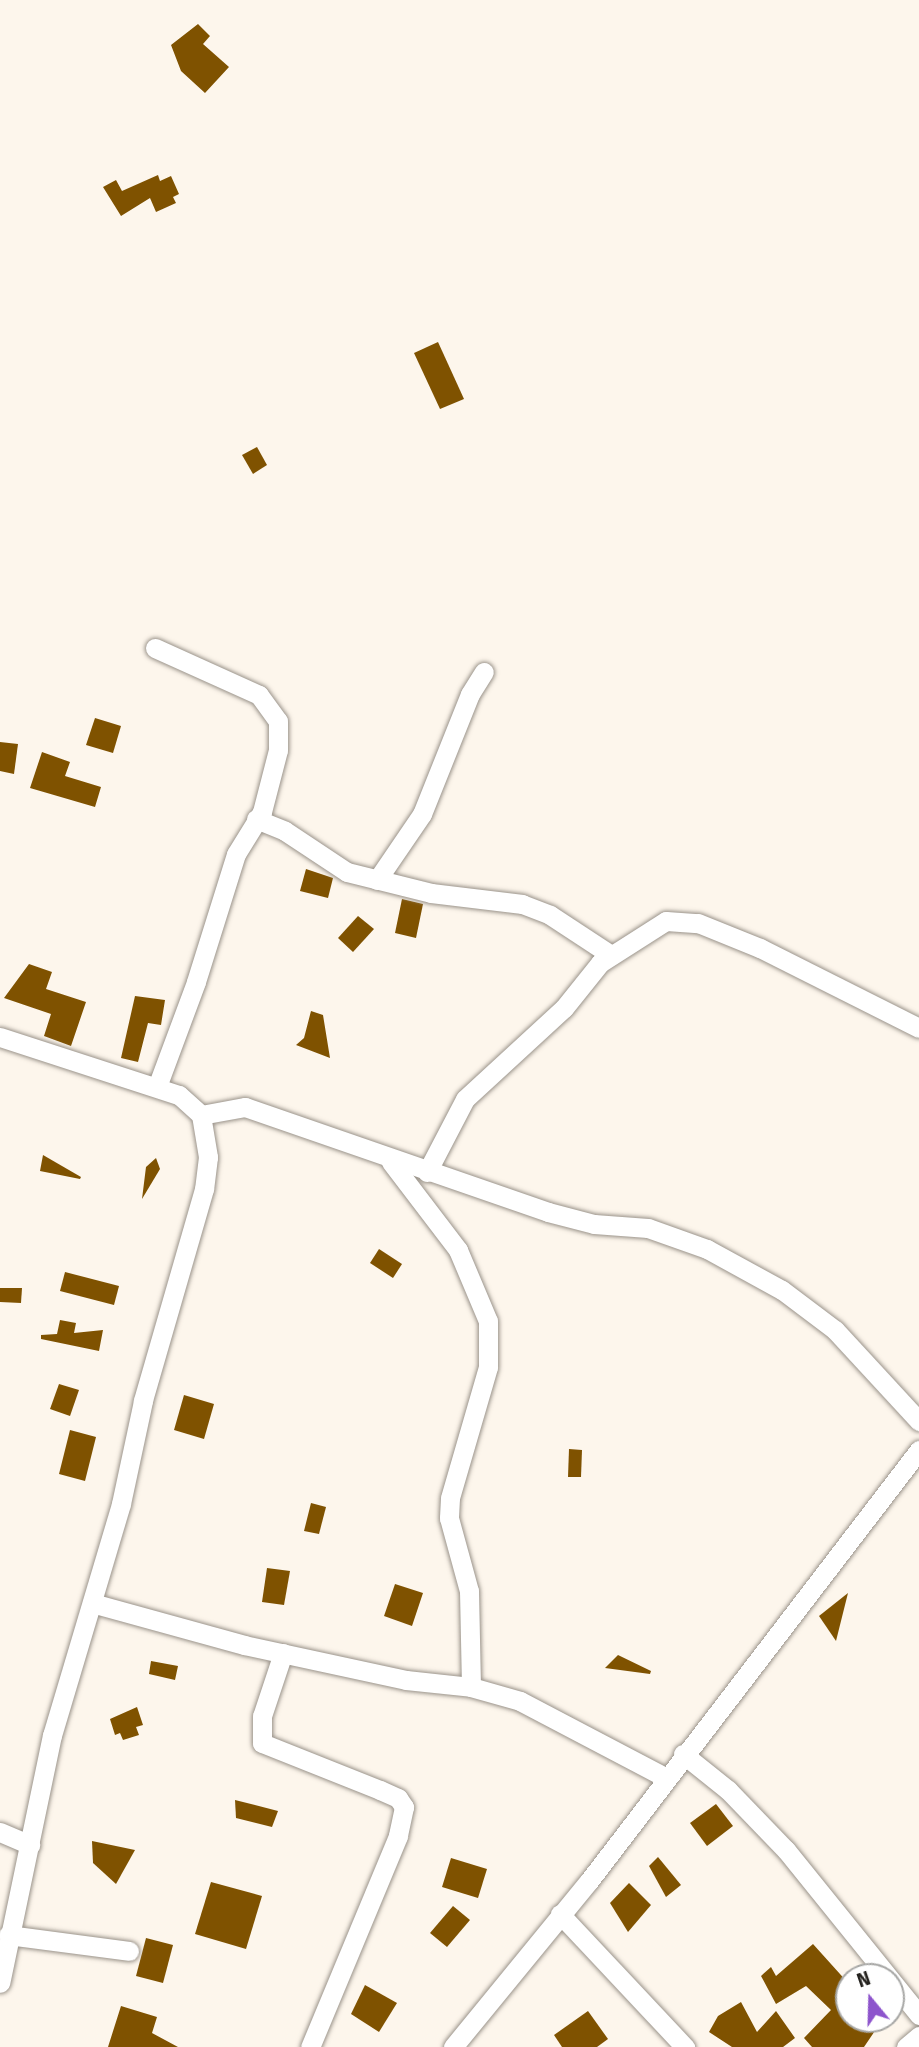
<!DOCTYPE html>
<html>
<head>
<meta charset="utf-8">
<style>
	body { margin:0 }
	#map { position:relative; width:919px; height:2047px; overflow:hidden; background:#fdf6ec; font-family:"Fira Sans",sans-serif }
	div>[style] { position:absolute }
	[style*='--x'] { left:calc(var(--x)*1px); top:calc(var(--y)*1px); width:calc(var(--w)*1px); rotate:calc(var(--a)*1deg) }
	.building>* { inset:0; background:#7f5200 }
	.roads { filter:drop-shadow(0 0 2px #9a938a) drop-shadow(0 0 2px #9a938a) }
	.minor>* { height:19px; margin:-9.5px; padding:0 9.5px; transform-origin:9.5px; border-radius:9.5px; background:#fff }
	span { translate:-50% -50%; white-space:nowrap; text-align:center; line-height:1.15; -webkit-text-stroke:7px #fff; paint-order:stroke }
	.north { position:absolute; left:835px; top:1963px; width:70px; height:70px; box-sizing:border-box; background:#fff; border:2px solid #a7a7a5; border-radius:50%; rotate:341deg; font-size:19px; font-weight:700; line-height:28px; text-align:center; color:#24221e }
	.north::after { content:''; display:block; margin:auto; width:24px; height:32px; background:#8d54cc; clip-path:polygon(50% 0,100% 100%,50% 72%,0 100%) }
</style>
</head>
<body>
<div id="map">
	<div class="building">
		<div style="clip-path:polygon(198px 24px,210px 36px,203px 44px,229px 67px,205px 93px,181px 71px,171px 45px)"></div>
		<div style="clip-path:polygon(158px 175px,160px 181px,171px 176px,179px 194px,173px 197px,176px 203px,156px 212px,150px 198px,121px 216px,103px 187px,116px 180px,122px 191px)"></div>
		<div style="clip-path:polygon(438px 342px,464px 399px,440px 409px,414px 353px)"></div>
		<div style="clip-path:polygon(257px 447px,267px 465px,253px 474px,242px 455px)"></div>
		<div style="clip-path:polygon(95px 718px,121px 726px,113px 753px,86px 745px)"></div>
		<div style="clip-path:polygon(0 742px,18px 744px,14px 774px,0 771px)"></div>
		<div style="clip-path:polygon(42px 752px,70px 762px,65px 776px,101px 787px,95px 807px,30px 788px)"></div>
		<div style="clip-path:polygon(306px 869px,333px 878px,328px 898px,300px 891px)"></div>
		<div style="clip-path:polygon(402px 899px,423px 904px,416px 938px,395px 933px)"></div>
		<div style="clip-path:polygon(358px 916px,374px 929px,353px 952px,338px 938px)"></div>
		<div style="clip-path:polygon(29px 964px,52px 972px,46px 989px,86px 1002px,71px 1046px,44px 1036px,51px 1014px,4px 998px)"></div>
		<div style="clip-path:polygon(135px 996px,165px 1000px,161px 1025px,148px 1023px,138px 1062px,121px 1058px)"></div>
		<div style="clip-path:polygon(311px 1011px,323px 1015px,330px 1058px,296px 1045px,304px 1038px)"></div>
		<div style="clip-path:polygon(43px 1155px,81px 1177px,80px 1179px,40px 1171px)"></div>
		<div style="clip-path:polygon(156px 1158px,160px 1169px,142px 1199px,146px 1167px)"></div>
		<div style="clip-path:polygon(379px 1249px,402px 1264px,393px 1278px,370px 1263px)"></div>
		<div style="clip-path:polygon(65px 1272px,119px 1286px,114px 1305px,60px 1291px)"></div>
		<div style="clip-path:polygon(0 1288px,22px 1288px,21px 1303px,0 1302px)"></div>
		<div style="clip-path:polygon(60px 1320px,76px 1323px,74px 1333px,103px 1330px,99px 1351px,41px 1339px,41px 1335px,57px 1334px)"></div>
		<div style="clip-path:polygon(59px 1384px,79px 1390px,70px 1416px,50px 1409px)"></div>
		<div style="clip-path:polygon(184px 1395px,214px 1404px,204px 1439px,174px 1430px)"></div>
		<div style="clip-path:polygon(70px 1430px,96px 1437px,85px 1481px,59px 1474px)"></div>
		<div style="clip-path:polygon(569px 1449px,582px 1450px,581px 1477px,568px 1477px)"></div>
		<div style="clip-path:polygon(311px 1503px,326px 1507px,319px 1534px,304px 1531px)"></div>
		<div style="clip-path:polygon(267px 1568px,290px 1571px,284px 1605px,262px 1602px)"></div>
		<div style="clip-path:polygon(395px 1584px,423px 1593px,412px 1626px,384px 1616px)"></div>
		<div style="clip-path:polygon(848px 1593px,836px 1641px,819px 1616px)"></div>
		<div style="clip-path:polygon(618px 1655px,651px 1671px,650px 1674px,605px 1668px)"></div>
		<div style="clip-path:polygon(151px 1661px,178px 1666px,175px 1680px,149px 1674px)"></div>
		<div style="clip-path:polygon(137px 1707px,143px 1725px,136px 1727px,139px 1735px,123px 1740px,120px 1733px,115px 1735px,110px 1719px)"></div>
		<div style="clip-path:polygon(235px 1800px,278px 1811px,272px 1827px,236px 1818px)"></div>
		<div style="clip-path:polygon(716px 1804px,733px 1826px,707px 1846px,690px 1823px)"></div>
		<div style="clip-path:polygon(92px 1841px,135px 1850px,116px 1884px,93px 1863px)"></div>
		<div style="clip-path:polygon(658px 1857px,681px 1885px,666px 1897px,649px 1866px)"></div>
		<div style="clip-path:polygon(451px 1858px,487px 1869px,478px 1898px,442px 1887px)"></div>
		<div style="clip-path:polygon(211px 1882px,262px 1896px,246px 1949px,195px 1934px)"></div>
		<div style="clip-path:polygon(629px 1883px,651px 1905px,628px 1932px,610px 1903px)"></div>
		<div style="clip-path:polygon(453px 1906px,470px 1920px,447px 1947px,430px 1933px)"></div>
		<div style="clip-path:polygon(146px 1938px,173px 1945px,163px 1983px,136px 1976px)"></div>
		<div style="clip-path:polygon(813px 1944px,849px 1984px,849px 2019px,883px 2019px,864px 2047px,812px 2047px,804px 2038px,831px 2010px,806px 1986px,776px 2004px,761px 1976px,771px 1967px,776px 1976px)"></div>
		<div style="clip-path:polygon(365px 1985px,397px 2003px,379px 2032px,351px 2014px)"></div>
		<div style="clip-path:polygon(741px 2002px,757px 2032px,776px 2011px,795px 2038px,783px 2047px,732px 2047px,709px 2032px,718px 2016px)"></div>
		<div style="clip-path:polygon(121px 2006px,157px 2017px,152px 2033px,178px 2047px,108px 2047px)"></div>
		<div style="clip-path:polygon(588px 2011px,608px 2039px,597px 2047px,562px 2047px,554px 2035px)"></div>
	</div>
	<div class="roads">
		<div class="minor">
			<div style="--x:155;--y:648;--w:114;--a:24.3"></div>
			<div style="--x:259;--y:695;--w:32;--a:54"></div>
			<div style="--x:278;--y:721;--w:29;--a:90"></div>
			<div style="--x:278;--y:750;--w:64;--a:104.5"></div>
			<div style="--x:262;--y:812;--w:49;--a:121.8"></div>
			<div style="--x:236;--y:854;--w:134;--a:107.4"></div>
			<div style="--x:196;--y:982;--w:112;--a:110.4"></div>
			<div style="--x:256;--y:819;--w:31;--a:22"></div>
			<div style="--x:285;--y:831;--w:74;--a:33.5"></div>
			<div style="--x:347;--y:872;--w:87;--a:14"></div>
			<div style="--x:431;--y:893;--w:92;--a:6.9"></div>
			<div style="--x:522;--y:904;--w:30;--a:21"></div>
			<div style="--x:550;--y:915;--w:73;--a:33.3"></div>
			<div style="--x:377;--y:880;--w:80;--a:-55.7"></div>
			<div style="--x:422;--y:814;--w:129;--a:-68.2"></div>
			<div style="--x:470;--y:694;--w:26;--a:-58"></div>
			<div style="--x:0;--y:1037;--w:188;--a:18"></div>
			<div style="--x:179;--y:1095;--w:30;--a:42"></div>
			<div style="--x:201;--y:1115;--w:43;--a:80.5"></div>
			<div style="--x:208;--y:1157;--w:32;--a:97"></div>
			<div style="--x:204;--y:1189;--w:221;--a:106.1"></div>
			<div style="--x:143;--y:1401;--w:105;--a:102.1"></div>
			<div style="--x:121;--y:1504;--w:241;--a:106.6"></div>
			<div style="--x:52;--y:1735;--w:253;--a:101.8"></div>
			<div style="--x:201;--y:1115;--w:45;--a:-10.3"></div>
			<div style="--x:245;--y:1107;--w:321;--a:19.1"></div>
			<div style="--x:548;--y:1212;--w:48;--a:14.6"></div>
			<div style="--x:594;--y:1224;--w:54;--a:4.2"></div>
			<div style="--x:648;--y:1228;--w:63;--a:19.6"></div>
			<div style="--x:707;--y:1249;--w:85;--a:28.7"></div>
			<div style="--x:782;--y:1290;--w:66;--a:37"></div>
			<div style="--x:835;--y:1330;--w:124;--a:47.3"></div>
			<div style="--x:391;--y:1162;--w:111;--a:52.7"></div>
			<div style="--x:458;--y:1250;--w:77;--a:67.1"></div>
			<div style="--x:488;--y:1321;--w:46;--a:90"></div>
			<div style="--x:488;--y:1367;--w:136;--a:106.2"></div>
			<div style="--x:450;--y:1498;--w:20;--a:93"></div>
			<div style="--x:449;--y:1518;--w:76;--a:74.7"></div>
			<div style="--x:469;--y:1591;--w:96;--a:88.8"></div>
			<div style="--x:427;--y:1172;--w:82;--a:-62.5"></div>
			<div style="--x:465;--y:1099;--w:134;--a:-42.6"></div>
			<div style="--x:564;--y:1008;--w:58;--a:-51.3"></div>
			<div style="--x:600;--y:963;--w:78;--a:-32.5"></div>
			<div style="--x:666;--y:921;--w:32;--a:4"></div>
			<div style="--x:698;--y:923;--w:67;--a:22"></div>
			<div style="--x:760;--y:948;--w:178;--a:26.7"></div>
			<div style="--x:92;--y:1603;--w:158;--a:15.4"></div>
			<div style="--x:244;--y:1645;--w:166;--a:12.2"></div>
			<div style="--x:406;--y:1680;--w:65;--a:6.1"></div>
			<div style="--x:471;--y:1687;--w:51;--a:15.9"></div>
			<div style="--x:520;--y:1701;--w:164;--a:27.7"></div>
			<div style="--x:283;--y:1653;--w:66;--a:108.4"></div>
			<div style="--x:262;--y:1716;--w:27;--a:90"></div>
			<div style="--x:262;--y:1743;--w:127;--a:21.7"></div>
			<div style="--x:380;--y:1790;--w:20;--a:24"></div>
			<div style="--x:398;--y:1798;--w:11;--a:56"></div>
			<div style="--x:404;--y:1807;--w:30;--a:102"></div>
			<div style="--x:398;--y:1836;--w:229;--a:112.6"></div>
			<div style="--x:683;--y:1754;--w:58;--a:38.7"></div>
			<div style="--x:728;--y:1790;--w:83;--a:46"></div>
			<div style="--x:786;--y:1850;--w:212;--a:51.1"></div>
			<div style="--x:0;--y:1832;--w:33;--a:23"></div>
			<div style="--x:560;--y:1914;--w:183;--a:46.8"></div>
			<div style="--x:8;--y:1935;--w:122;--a:7.5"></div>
			<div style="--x:453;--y:2047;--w:215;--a:-50.7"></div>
			<div style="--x:589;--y:1881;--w:543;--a:-52.56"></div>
			<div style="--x:906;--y:2047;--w:17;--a:-40"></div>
		</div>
	</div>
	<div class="north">N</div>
</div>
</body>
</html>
